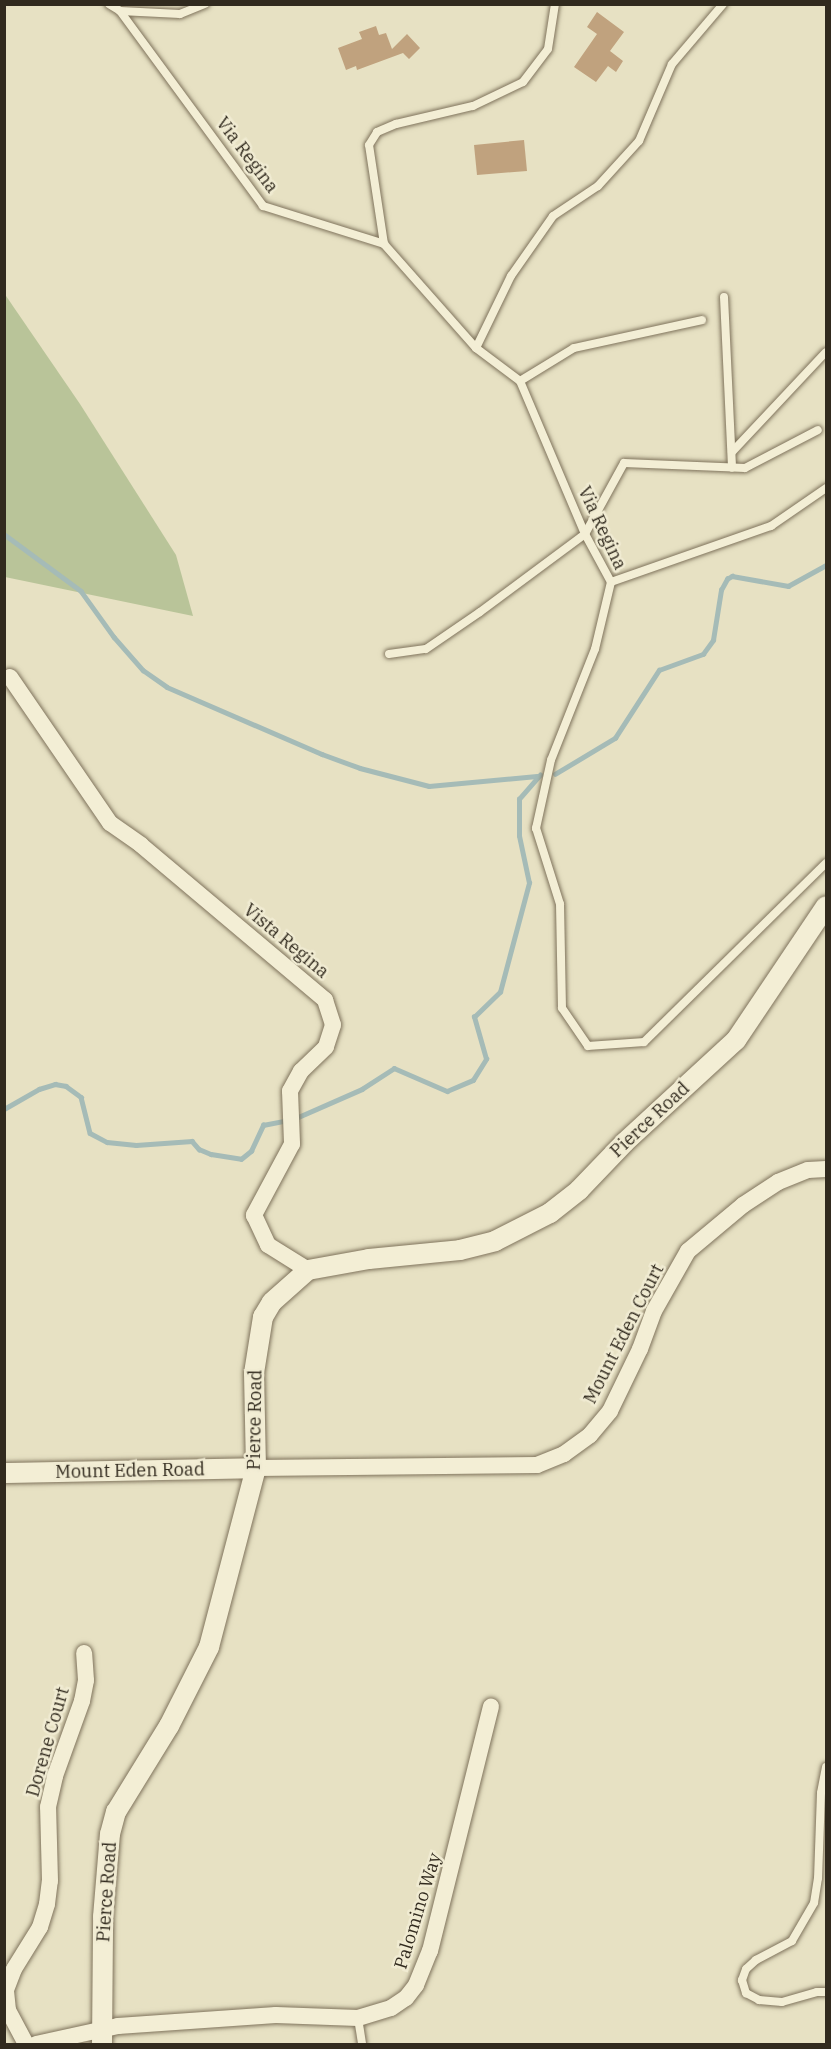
<!DOCTYPE html>
<html>
<head>
<meta charset="utf-8">
<style>
	body { margin:0 }
	#map { position:relative; width:831px; height:2049px; overflow:hidden; background:#e7e1c3; font-family:"IBM Plex Serif",serif }
	div>[style] { position:absolute }
	[style*='--x'] { left:calc(var(--x)*1px); top:calc(var(--y)*1px); width:calc(var(--w)*1px); rotate:calc(var(--a)*1deg) }
	.green>* { inset:0; background:#b9c499 }
	.stream>* { height:4.5px; margin:-2.25px; padding:0 2.25px; transform-origin:2.25px; border-radius:2.25px; background:#a5bbb7 }
	.building>* { inset:0; background:#c0a27e }
	.roads { filter:drop-shadow(0 0 2px #7f735c) drop-shadow(0 0 2px #7f735c) }
	.service>* { height:8px; margin:-4px; padding:0 4px; transform-origin:4px; border-radius:4px; background:#f3eed5 }
	.minor>* { height:16px; margin:-8px; padding:0 8px; transform-origin:8px; border-radius:8px; background:#f3eed5 }
	.tertiary>* { height:20px; margin:-10px; padding:0 10px; transform-origin:10px; border-radius:10px; background:#f3eed5 }
	span { translate:-50% -50%; white-space:nowrap; text-align:center; line-height:1.15; -webkit-text-stroke:5px #f0ebd2; paint-order:stroke }
	.street-label { font-size:18px; color:#312a1e }
	.frame { position:absolute; inset:0; border:6px solid #312a1e; pointer-events:none }
</style>
</head>
<body>
<div id="map">
	<div class="green">
		<div style="clip-path:polygon(4px 293px,80px 404px,176px 555px,193px 616px,5px 577px)"></div>
	</div>
	<div class="stream">
		<div style="--x:4;--y:534;--w:96;--a:36.5"></div>
		<div style="--x:81;--y:591;--w:57;--a:54.3"></div>
		<div style="--x:114;--y:637;--w:44;--a:48.7"></div>
		<div style="--x:143;--y:670;--w:29;--a:35"></div>
		<div style="--x:167;--y:687;--w:169;--a:23.4"></div>
		<div style="--x:322;--y:754;--w:40;--a:20.2"></div>
		<div style="--x:360;--y:768;--w:71;--a:14.6"></div>
		<div style="--x:429;--y:786;--w:108;--a:-5.3"></div>
		<div style="--x:555;--y:774;--w:70;--a:-31"></div>
		<div style="--x:615;--y:738;--w:81;--a:-57.1"></div>
		<div style="--x:659;--y:670;--w:47;--a:-20"></div>
		<div style="--x:703;--y:654;--w:17;--a:-54"></div>
		<div style="--x:713;--y:640;--w:51;--a:-80.9"></div>
		<div style="--x:721;--y:590;--w:13;--a:-61"></div>
		<div style="--x:727;--y:579;--w:6;--a:-31"></div>
		<div style="--x:732;--y:576;--w:57;--a:10.1"></div>
		<div style="--x:788;--y:586;--w:43;--a:-28.9"></div>
		<div style="--x:4;--y:1109;--w:40;--a:-29.7"></div>
		<div style="--x:39;--y:1089;--w:17;--a:-17"></div>
		<div style="--x:55;--y:1084;--w:11;--a:10"></div>
		<div style="--x:66;--y:1086;--w:19;--a:36"></div>
		<div style="--x:81;--y:1097;--w:37;--a:76"></div>
		<div style="--x:90;--y:1133;--w:19;--a:28"></div>
		<div style="--x:107;--y:1142;--w:29;--a:6"></div>
		<div style="--x:136;--y:1145;--w:56;--a:-4.1"></div>
		<div style="--x:192;--y:1141;--w:11;--a:49"></div>
		<div style="--x:199;--y:1149;--w:13;--a:23"></div>
		<div style="--x:211;--y:1154;--w:30;--a:9"></div>
		<div style="--x:241;--y:1159;--w:13;--a:-39"></div>
		<div style="--x:251;--y:1151;--w:29;--a:-65"></div>
		<div style="--x:263;--y:1125;--w:25;--a:-11"></div>
		<div style="--x:296;--y:1118;--w:72;--a:-23.7"></div>
		<div style="--x:362;--y:1089;--w:38;--a:-33"></div>
		<div style="--x:394;--y:1068;--w:58;--a:23.5"></div>
		<div style="--x:447;--y:1091;--w:28;--a:-23"></div>
		<div style="--x:473;--y:1080;--w:25;--a:-58"></div>
		<div style="--x:486;--y:1059;--w:44;--a:-105.9"></div>
		<div style="--x:474;--y:1017;--w:36;--a:-44"></div>
		<div style="--x:500;--y:992;--w:113;--a:-75.1"></div>
		<div style="--x:529;--y:883;--w:48;--a:-102"></div>
		<div style="--x:519;--y:836;--w:37;--a:-90"></div>
		<div style="--x:519;--y:799;--w:32;--a:-49"></div>
	</div>
	<div class="building">
		<div style="clip-path:polygon(597px 12px,624px 32px,610px 51px,623px 61px,616px 72px,608px 66px,596px 82px,574px 67px,597px 34px,587px 27px)"></div>
		<div style="clip-path:polygon(376px 26px,379px 35px,386px 33px,392px 49px,407px 34px,420px 48px,409px 59px,403px 53px,357px 70px,356px 66px,346px 70px,338px 48px,362px 39px,359px 32px)"></div>
		<div style="clip-path:polygon(524px 140px,527px 171px,477px 175px,474px 145px)"></div>
	</div>
	<div class="roads">
		<div class="service">
			<div style="--x:109;--y:4;--w:13;--a:32"></div>
			<div style="--x:120;--y:11;--w:242;--a:53.7"></div>
			<div style="--x:263;--y:206;--w:127;--a:17.4"></div>
			<div style="--x:384;--y:244;--w:139;--a:48.5"></div>
			<div style="--x:476;--y:348;--w:55;--a:36.9"></div>
			<div style="--x:520;--y:381;--w:166;--a:67"></div>
			<div style="--x:585;--y:534;--w:55;--a:61.6"></div>
			<div style="--x:611;--y:582;--w:69;--a:103.4"></div>
			<div style="--x:595;--y:649;--w:119;--a:111.6"></div>
			<div style="--x:551;--y:760;--w:70;--a:102.4"></div>
			<div style="--x:536;--y:828;--w:80;--a:72.5"></div>
			<div style="--x:560;--y:904;--w:104;--a:88.9"></div>
			<div style="--x:562;--y:1008;--w:46;--a:55.6"></div>
			<div style="--x:588;--y:1046;--w:56;--a:-4.1"></div>
			<div style="--x:644;--y:1042;--w:255;--a:-44.5"></div>
			<div style="--x:120;--y:11;--w:60;--a:2.9"></div>
			<div style="--x:180;--y:14;--w:27;--a:-22"></div>
			<div style="--x:384;--y:244;--w:100;--a:-98.6"></div>
			<div style="--x:369;--y:145;--w:15;--a:-58"></div>
			<div style="--x:377;--y:132;--w:21;--a:-23"></div>
			<div style="--x:396;--y:124;--w:79;--a:-13.2"></div>
			<div style="--x:473;--y:106;--w:55;--a:-25.6"></div>
			<div style="--x:523;--y:82;--w:41;--a:-52.9"></div>
			<div style="--x:548;--y:49;--w:46;--a:-81.2"></div>
			<div style="--x:724;--y:297;--w:171;--a:87.3"></div>
			<div style="--x:476;--y:348;--w:80;--a:-64.1"></div>
			<div style="--x:511;--y:276;--w:73;--a:-55"></div>
			<div style="--x:553;--y:216;--w:54;--a:-33.7"></div>
			<div style="--x:598;--y:186;--w:61;--a:-47.7"></div>
			<div style="--x:639;--y:141;--w:84;--a:-66.8"></div>
			<div style="--x:672;--y:64;--w:79;--a:-49.6"></div>
			<div style="--x:520;--y:381;--w:63;--a:-31.4"></div>
			<div style="--x:574;--y:348;--w:131;--a:-12.3"></div>
			<div style="--x:732;--y:452;--w:137;--a:-46.8"></div>
			<div style="--x:611;--y:582;--w:170;--a:-19.3"></div>
			<div style="--x:771;--y:526;--w:67;--a:-34.6"></div>
			<div style="--x:389;--y:654;--w:37;--a:-8"></div>
			<div style="--x:426;--y:649;--w:65;--a:-34.4"></div>
			<div style="--x:480;--y:612;--w:131;--a:-36.6"></div>
			<div style="--x:585;--y:534;--w:81;--a:-61.2"></div>
			<div style="--x:624;--y:463;--w:121;--a:2.4"></div>
			<div style="--x:745;--y:468;--w:82;--a:-27.5"></div>
			<div style="--x:826;--y:1767;--w:26;--a:101"></div>
			<div style="--x:821;--y:1793;--w:85;--a:92"></div>
			<div style="--x:818;--y:1878;--w:25;--a:99"></div>
			<div style="--x:814;--y:1903;--w:44;--a:120.1"></div>
			<div style="--x:792;--y:1941;--w:41;--a:152.2"></div>
			<div style="--x:756;--y:1960;--w:13;--a:138"></div>
			<div style="--x:746;--y:1969;--w:12;--a:110"></div>
			<div style="--x:742;--y:1980;--w:14;--a:73"></div>
			<div style="--x:746;--y:1993;--w:15;--a:28"></div>
			<div style="--x:759;--y:2000;--w:23;--a:5"></div>
			<div style="--x:782;--y:2002;--w:36;--a:-16"></div>
			<div style="--x:817;--y:1992;--w:9;--a:0"></div>
			<div style="--x:358;--y:2018;--w:26;--a:81"></div>
		</div>
		<div class="minor">
			<div style="--x:10;--y:677;--w:177;--a:55.6"></div>
			<div style="--x:110;--y:823;--w:38;--a:35"></div>
			<div style="--x:141;--y:845;--w:241;--a:40.1"></div>
			<div style="--x:325;--y:1000;--w:26;--a:72"></div>
			<div style="--x:333;--y:1025;--w:23;--a:108"></div>
			<div style="--x:326;--y:1047;--w:35;--a:136"></div>
			<div style="--x:301;--y:1071;--w:23;--a:119"></div>
			<div style="--x:290;--y:1091;--w:53;--a:87.8"></div>
			<div style="--x:292;--y:1144;--w:81;--a:118.2"></div>
			<div style="--x:254;--y:1215;--w:33;--a:65"></div>
			<div style="--x:268;--y:1245;--w:47;--a:32"></div>
			<div style="--x:256;--y:1468;--w:281;--a:-0.6"></div>
			<div style="--x:537;--y:1465;--w:29;--a:-22"></div>
			<div style="--x:564;--y:1454;--w:32;--a:-36"></div>
			<div style="--x:590;--y:1435;--w:31;--a:-50"></div>
			<div style="--x:610;--y:1411;--w:69;--a:-64.2"></div>
			<div style="--x:640;--y:1349;--w:40;--a:-69.8"></div>
			<div style="--x:654;--y:1311;--w:69;--a:-60.5"></div>
			<div style="--x:688;--y:1251;--w:72;--a:-39.9"></div>
			<div style="--x:743;--y:1205;--w:42;--a:-33.3"></div>
			<div style="--x:778;--y:1182;--w:32;--a:-22"></div>
			<div style="--x:808;--y:1170;--w:18;--a:-3"></div>
			<div style="--x:26;--y:2044;--w:38;--a:-118"></div>
			<div style="--x:8;--y:2010;--w:20;--a:-96"></div>
			<div style="--x:6;--y:1990;--w:22;--a:-69"></div>
			<div style="--x:14;--y:1969;--w:49;--a:-58.2"></div>
			<div style="--x:40;--y:1927;--w:24;--a:-73"></div>
			<div style="--x:47;--y:1904;--w:23;--a:-83"></div>
			<div style="--x:50;--y:1881;--w:74;--a:-91.5"></div>
			<div style="--x:48;--y:1807;--w:32;--a:-77"></div>
			<div style="--x:55;--y:1776;--w:80;--a:-70.2"></div>
			<div style="--x:82;--y:1701;--w:21;--a:-79"></div>
			<div style="--x:86;--y:1680;--w:27;--a:-94"></div>
			<div style="--x:36;--y:2044;--w:84;--a:-12.4"></div>
			<div style="--x:118;--y:2026;--w:158;--a:-4"></div>
			<div style="--x:276;--y:2015;--w:82;--a:2.1"></div>
			<div style="--x:358;--y:2018;--w:34;--a:-17"></div>
			<div style="--x:391;--y:2008;--w:18;--a:-34"></div>
			<div style="--x:406;--y:1998;--w:16;--a:-52"></div>
			<div style="--x:416;--y:1985;--w:37;--a:-68"></div>
			<div style="--x:430;--y:1951;--w:252;--a:-76"></div>
		</div>
		<div class="tertiary">
			<div style="--x:4;--y:1473;--w:252;--a:-1.1"></div>
			<div style="--x:102;--y:2044;--w:127;--a:-89.5"></div>
			<div style="--x:103;--y:1917;--w:83;--a:-85.2"></div>
			<div style="--x:110;--y:1834;--w:23;--a:-75"></div>
			<div style="--x:116;--y:1812;--w:101;--a:-58.4"></div>
			<div style="--x:169;--y:1726;--w:89;--a:-63.1"></div>
			<div style="--x:209;--y:1647;--w:185;--a:-75.3"></div>
			<div style="--x:256;--y:1468;--w:95;--a:-91.2"></div>
			<div style="--x:254;--y:1373;--w:57;--a:-80.9"></div>
			<div style="--x:263;--y:1317;--w:17;--a:-59"></div>
			<div style="--x:272;--y:1302;--w:48;--a:-41.6"></div>
			<div style="--x:308;--y:1270;--w:62;--a:-10.2"></div>
			<div style="--x:369;--y:1259;--w:91;--a:-5.6"></div>
			<div style="--x:460;--y:1250;--w:36;--a:-14"></div>
			<div style="--x:495;--y:1241;--w:62;--a:-27"></div>
			<div style="--x:550;--y:1213;--w:37;--a:-38"></div>
			<div style="--x:579;--y:1190;--w:66;--a:-46.2"></div>
			<div style="--x:625;--y:1142;--w:151;--a:-42.6"></div>
			<div style="--x:736;--y:1040;--w:161;--a:-56.1"></div>
		</div>
	</div>
	<div class="street-label">
		<span style="left:247px;top:155px;rotate:53deg">Via Regina</span>
		<span style="left:602px;top:528px;rotate:65deg">Via Regina</span>
		<span style="left:286px;top:941px;rotate:40deg">Vista Regina</span>
		<span style="left:650px;top:1120px;rotate:-43deg">Pierce Road</span>
		<span style="left:624px;top:1334px;rotate:-63deg">Mount Eden Court</span>
		<span style="left:255px;top:1420px;rotate:-89deg">Pierce Road</span>
		<span style="left:130px;top:1471px;rotate:-1deg">Mount Eden Road</span>
		<span style="left:48px;top:1742px;rotate:-74deg">Dorene Court</span>
		<span style="left:107px;top:1892px;rotate:-86deg">Pierce Road</span>
		<span style="left:418px;top:1911px;rotate:-73deg">Palomino Way</span>
	</div>
	<div class="frame"></div>
</div>
</body>
</html>
